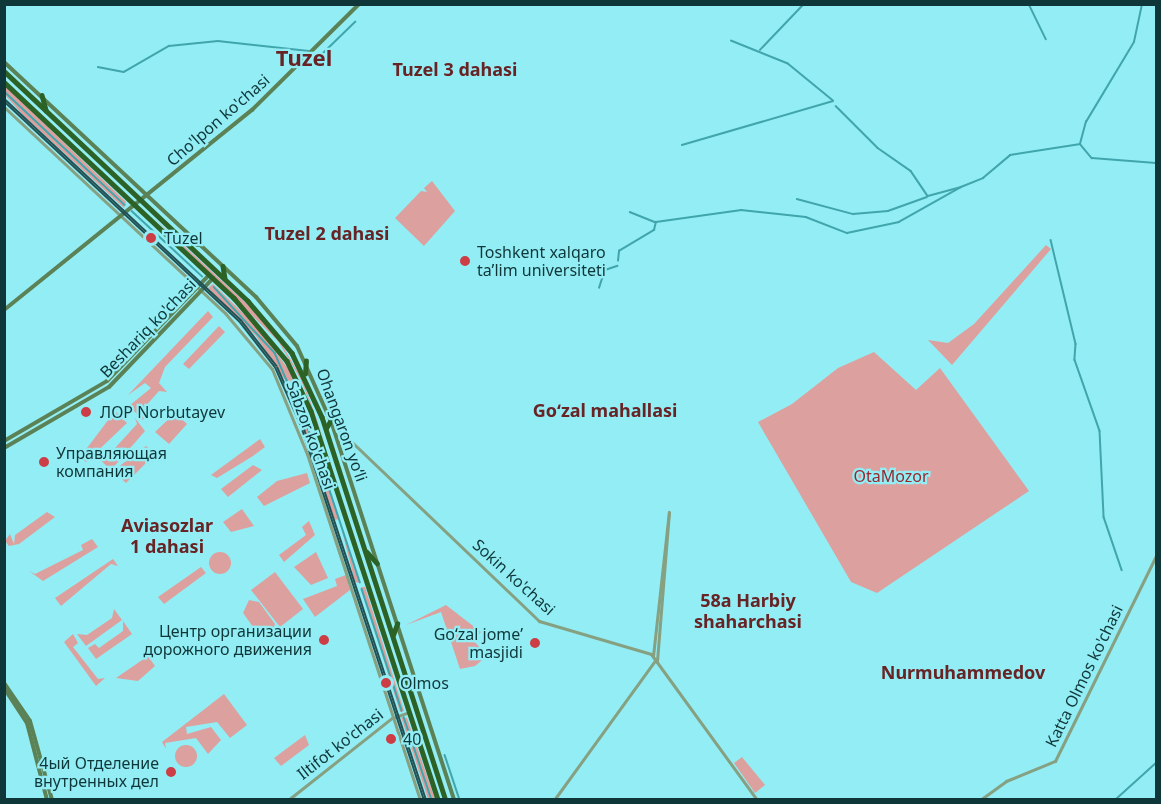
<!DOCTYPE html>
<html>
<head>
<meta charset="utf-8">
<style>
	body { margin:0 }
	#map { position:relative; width:1161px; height:804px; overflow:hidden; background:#93edf4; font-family:"Noto Sans",sans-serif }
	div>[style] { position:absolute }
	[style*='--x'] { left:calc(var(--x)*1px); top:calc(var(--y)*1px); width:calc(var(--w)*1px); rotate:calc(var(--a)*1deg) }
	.green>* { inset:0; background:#dca19e }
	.round { border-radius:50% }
	.stream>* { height:1.5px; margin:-0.75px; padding:0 0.75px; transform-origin:0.75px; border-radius:0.75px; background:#40a5ac }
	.tertiary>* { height:3px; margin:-1.5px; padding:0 1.5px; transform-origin:1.5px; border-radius:1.5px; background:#86a082 }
	.secondary>* { height:4px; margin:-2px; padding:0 2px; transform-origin:2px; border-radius:2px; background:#5b8256 }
	.trunk>* { height:4.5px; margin:-2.25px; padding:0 2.25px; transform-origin:2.25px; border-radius:2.25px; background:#2d6226 }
	.rail>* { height:4px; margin-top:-2px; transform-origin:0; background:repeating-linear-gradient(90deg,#93edf4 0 4.5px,#235255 0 9px); box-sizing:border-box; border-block:2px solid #235255 }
	.dots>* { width:16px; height:16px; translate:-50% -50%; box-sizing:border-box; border:3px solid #93edf4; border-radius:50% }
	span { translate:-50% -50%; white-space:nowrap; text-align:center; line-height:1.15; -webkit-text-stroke:4.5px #93edf4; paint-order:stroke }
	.street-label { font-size:16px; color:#0f3739 }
	.poi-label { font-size:16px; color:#0f3739 }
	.left { translate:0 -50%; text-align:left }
	.right { translate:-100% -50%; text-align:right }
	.park-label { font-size:16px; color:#96282f }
	.neighbourhood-label { font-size:18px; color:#682325; font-weight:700 }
	.district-label { font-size:22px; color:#682325; font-weight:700 }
	.frame { position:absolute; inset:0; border:6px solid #0f3739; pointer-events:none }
</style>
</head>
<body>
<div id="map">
	<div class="green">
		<div style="clip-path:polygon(4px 85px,126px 202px,124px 208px,24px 116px,5px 95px)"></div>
		<div style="clip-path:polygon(432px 181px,455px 211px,424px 246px,395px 218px,421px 191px,427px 192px,424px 188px)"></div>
		<div style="clip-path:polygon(154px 218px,248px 305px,279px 340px,302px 379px,326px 445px,301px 380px,278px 341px)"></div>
		<div style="clip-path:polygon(1046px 245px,1051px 249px,952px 365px,928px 340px,948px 343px,974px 324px)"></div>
		<div style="clip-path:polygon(213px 284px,260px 330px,291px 373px,360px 583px,355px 582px,339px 519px,335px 520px,287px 383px,256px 336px,208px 288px)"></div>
		<div style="clip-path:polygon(208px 311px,213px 317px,165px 367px,159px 383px,167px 392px,159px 391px,143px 409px,147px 414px,143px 420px,129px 406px,151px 388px,145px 383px,128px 395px)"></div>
		<div style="clip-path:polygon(219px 326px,225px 332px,189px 369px,183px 364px)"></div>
		<div style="clip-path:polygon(874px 352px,916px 390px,940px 368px,1029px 491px,877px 593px,851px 582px,758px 422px,792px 404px,838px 368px)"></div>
		<div style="clip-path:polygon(115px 411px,127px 423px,86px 462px,76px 453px,84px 452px)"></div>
		<div style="clip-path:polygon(175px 413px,187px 424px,169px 444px,155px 432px)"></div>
		<div style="clip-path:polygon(135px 418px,145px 431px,111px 470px,96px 456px,105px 459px,137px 424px)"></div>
		<div style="clip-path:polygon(260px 439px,265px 447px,253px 456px,217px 478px,211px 475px)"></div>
		<div style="clip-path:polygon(146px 446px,155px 454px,126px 483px,113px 471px)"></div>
		<div style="clip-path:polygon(253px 465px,262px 470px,228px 497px,221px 489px)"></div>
		<div style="clip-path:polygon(307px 473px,310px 483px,264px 506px,257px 497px,277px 481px)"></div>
		<div style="clip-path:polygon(242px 509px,254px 526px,231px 532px,223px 522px)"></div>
		<div style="clip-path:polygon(47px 512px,55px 517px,19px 544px,9px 546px,5px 541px,10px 534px,14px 544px,15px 535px)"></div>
		<div style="clip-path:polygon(309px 521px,315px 535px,284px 562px,279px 555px,306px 535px,302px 527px)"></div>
		<div style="clip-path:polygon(92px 539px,98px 547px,43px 581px,29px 571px,35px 574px,83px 550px,81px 545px)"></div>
		<div style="clip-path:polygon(316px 552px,328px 578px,311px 585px,294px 567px)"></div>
		<div class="round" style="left:209px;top:552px;width:22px;height:22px"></div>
		<div style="clip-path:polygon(113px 559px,118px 566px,111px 564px,61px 606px,55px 598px)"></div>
		<div style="clip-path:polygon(201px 567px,206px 573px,164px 604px,158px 597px)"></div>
		<div style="clip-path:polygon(275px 572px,303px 609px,280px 627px,251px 590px)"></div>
		<div style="clip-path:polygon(346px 575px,350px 590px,315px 617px,303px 599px,337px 586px,335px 579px)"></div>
		<div style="clip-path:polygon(361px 587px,365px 587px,404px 711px,400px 712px)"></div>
		<div style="clip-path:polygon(249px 600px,259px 602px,275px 624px,270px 637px,259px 635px,243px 613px)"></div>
		<div style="clip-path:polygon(446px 605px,481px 632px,474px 641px,487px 656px,475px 666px,460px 669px,441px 612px,406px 625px)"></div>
		<div style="clip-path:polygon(114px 609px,122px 620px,86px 646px,77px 634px,87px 635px,112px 618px)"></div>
		<div style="clip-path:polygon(123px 621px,132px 634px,96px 659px,88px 648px,95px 644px,99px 648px,123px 631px)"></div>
		<div style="clip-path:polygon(73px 634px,78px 643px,73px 647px,98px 679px,105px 678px,96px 686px,64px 642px)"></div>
		<div style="clip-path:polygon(148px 656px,155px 666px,138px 681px,116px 678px)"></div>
		<div style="clip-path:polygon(224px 694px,247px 725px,230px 738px,217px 722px,186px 727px,187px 734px,211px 727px,221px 740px,208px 754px,196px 738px,165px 743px,166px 749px,162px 742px)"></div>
		<div style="clip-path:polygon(401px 717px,407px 718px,435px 799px,428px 799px)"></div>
		<div style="clip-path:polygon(305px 735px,309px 745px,281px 766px,274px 758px)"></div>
		<div class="round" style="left:175px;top:745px;width:22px;height:22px"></div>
		<div style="clip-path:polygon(742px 757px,765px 785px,755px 793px,734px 763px)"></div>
	</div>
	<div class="stream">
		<div style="--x:1029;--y:4;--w:39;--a:64"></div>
		<div style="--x:760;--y:50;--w:64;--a:-46.3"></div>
		<div style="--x:320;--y:56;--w:49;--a:-44.2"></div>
		<div style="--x:98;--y:67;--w:26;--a:11"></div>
		<div style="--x:124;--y:72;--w:52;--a:-30"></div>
		<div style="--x:169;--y:46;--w:49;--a:-5.8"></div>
		<div style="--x:218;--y:41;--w:91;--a:6.3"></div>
		<div style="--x:4;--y:91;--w:166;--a:43.3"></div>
		<div style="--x:836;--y:106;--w:59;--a:45"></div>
		<div style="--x:878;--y:148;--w:40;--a:34.9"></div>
		<div style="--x:911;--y:171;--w:30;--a:56"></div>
		<div style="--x:928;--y:196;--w:34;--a:-15"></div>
		<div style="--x:961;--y:187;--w:24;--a:-22"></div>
		<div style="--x:983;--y:178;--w:35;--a:-40"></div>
		<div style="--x:1010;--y:155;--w:71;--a:-8.9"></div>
		<div style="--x:1080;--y:144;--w:23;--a:-75"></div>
		<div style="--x:1086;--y:122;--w:93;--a:-59"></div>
		<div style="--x:1134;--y:42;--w:39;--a:-78"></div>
		<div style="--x:682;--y:145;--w:157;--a:-16.2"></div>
		<div style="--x:833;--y:101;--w:58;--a:-140.6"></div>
		<div style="--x:788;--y:64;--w:61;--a:-158"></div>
		<div style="--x:1081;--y:145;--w:17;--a:50"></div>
		<div style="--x:1092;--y:158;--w:64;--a:4.5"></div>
		<div style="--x:797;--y:199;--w:58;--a:15"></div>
		<div style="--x:853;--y:214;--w:35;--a:-5"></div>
		<div style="--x:888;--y:211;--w:41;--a:-19.7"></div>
		<div style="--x:132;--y:211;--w:96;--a:42.9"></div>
		<div style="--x:630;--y:212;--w:27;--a:22"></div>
		<div style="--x:1051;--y:240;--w:107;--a:76.5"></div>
		<div style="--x:1076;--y:344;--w:16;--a:94"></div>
		<div style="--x:1075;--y:360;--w:75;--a:70.6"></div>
		<div style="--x:1100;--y:431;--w:86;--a:87.3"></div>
		<div style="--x:1104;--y:517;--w:56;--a:71.2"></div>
		<div style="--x:618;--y:261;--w:10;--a:-84"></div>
		<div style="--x:619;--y:251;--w:41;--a:-31"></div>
		<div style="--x:654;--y:230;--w:8;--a:-76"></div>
		<div style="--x:656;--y:222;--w:86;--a:-8"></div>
		<div style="--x:741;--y:210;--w:65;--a:6.1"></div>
		<div style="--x:806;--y:217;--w:44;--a:21.3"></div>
		<div style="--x:847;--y:233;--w:53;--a:-11.9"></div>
		<div style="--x:899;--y:222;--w:71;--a:-29.4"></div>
		<div style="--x:214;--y:287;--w:90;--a:47.3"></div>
		<div style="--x:275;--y:353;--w:103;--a:66.4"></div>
		<div style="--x:599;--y:288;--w:19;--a:-72"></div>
		<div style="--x:605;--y:270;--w:13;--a:-18"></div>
		<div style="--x:318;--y:454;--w:135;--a:71.8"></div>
		<div style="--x:362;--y:589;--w:128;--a:71.8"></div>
		<div style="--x:404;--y:717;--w:88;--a:71.4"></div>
		<div style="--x:445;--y:755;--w:47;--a:71.6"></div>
		<div style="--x:1115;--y:800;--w:55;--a:-42.1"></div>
	</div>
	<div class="tertiary">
		<div style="--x:4;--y:107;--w:302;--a:43"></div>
		<div style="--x:225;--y:313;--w:73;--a:50"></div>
		<div style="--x:272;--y:369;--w:92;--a:67.6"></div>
		<div style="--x:307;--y:454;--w:364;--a:71.9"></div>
		<div style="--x:334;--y:425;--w:284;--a:43.7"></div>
		<div style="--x:539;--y:621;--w:117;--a:16.4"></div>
		<div style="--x:651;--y:654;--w:180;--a:54"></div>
		<div style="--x:653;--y:656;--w:145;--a:-83.7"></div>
		<div style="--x:657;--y:661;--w:149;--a:-85.4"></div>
		<div style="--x:288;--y:800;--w:132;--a:-38.3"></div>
		<div style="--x:392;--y:718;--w:18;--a:-19"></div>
		<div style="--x:554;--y:800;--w:174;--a:-54.1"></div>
		<div style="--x:980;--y:800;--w:32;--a:-36"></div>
		<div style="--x:1006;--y:781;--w:53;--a:-22.2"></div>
		<div style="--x:1055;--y:761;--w:229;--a:-63.8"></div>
	</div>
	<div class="secondary">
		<div style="--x:4;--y:62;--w:345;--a:43"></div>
		<div style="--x:256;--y:297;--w:64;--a:50.1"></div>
		<div style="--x:297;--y:346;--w:85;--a:65.8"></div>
		<div style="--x:332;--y:424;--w:395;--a:72"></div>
		<div style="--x:4;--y:310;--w:319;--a:-38.9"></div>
		<div style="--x:252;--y:110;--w:151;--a:-44.7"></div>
		<div style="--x:4;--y:441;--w:119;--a:-30.2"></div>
		<div style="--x:107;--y:381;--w:147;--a:-46.1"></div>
		<div style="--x:4;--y:448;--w:121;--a:-30.2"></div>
		<div style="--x:109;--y:387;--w:151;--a:-46.3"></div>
		<div style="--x:4;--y:683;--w:46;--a:55.6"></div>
		<div style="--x:30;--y:721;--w:82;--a:74.4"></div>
		<div style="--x:4;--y:688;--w:42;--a:56.7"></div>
		<div style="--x:27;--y:723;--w:80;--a:75.4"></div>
	</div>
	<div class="trunk">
		<div style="--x:4;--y:71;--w:335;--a:43.3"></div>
		<div style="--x:248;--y:301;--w:68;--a:49.8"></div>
		<div style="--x:292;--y:353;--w:71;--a:64.9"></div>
		<div style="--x:322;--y:417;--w:403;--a:72.1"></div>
		<div style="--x:4;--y:82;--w:316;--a:43.2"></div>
		<div style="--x:234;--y:298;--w:82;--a:49.9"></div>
		<div style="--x:287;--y:361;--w:55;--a:64.4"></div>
		<div style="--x:311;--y:411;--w:409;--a:71.9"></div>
		<div style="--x:42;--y:95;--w:16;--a:75"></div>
		<div style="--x:187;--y:241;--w:12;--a:14"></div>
		<div style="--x:223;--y:266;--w:12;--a:81"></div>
		<div style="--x:305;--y:374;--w:13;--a:-86"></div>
		<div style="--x:326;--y:428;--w:9;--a:-58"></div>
		<div style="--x:367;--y:552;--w:15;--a:48"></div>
		<div style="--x:393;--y:635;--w:12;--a:-70"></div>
	</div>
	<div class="rail">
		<div style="--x:4;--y:100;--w:325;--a:43.1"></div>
		<div style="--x:241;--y:322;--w:57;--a:52.1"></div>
		<div style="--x:276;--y:367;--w:64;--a:66.2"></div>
		<div style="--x:302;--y:426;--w:394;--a:71.8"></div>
	</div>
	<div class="dots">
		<div style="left:151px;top:238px;background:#cc3d45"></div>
		<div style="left:465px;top:261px;background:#cc3d45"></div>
		<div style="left:86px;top:412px;background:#cc3d45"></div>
		<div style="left:44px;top:462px;background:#cc3d45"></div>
		<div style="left:324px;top:640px;background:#cc3d45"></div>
		<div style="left:535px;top:643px;background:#cc3d45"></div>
		<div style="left:386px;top:683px;background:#cc3d45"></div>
		<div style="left:391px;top:739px;background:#cc3d45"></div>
		<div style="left:171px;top:772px;background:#cc3d45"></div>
	</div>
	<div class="street-label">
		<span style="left:218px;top:120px;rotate:-41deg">Cho'lpon ko'chasi</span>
		<span style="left:148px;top:328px;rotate:-46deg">Beshariq ko'chasi</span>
		<span style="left:342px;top:425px;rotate:70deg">Ohangaron yoʻli</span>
		<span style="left:311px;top:435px;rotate:70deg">Sabzor ko'chasi</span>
		<span style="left:514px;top:577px;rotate:42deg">Sokin ko'chasi</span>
		<span style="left:1084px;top:676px;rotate:-64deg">Katta Olmos ko'chasi</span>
		<span style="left:340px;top:744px;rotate:-38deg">Iltifot ko'chasi</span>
	</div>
	<div class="poi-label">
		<span class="left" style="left:164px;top:238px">Tuzel</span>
		<span class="left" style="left:477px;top:261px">Toshkent xalqaro<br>ta’lim universiteti</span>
		<span class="left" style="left:100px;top:412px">ЛОР Norbutayev</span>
		<span class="left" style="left:56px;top:462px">Управляющая<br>компания</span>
		<span class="right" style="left:312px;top:640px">Центр организации<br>дорожного движения</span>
		<span class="right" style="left:523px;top:643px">Go‘zal jome’<br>masjidi</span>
		<span class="left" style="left:400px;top:683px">Olmos</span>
		<span class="left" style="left:403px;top:739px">40</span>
		<span class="right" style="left:159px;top:772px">4ый Отделение<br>внутренных дел</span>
	</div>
	<div class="park-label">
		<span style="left:891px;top:476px">OtaMozor</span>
	</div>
	<div class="neighbourhood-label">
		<span style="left:455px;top:69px">Tuzel 3 dahasi</span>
		<span style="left:327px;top:233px">Tuzel 2 dahasi</span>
		<span style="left:605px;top:410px">Goʻzal mahallasi</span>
		<span style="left:167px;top:536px">Aviasozlar<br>1 dahasi</span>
		<span style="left:748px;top:611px">58a Harbiy<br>shaharchasi</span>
		<span style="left:963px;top:672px">Nurmuhammedov</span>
	</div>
	<div class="district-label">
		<span style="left:304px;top:58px">Tuzel</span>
	</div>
	<div class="frame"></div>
</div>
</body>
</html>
